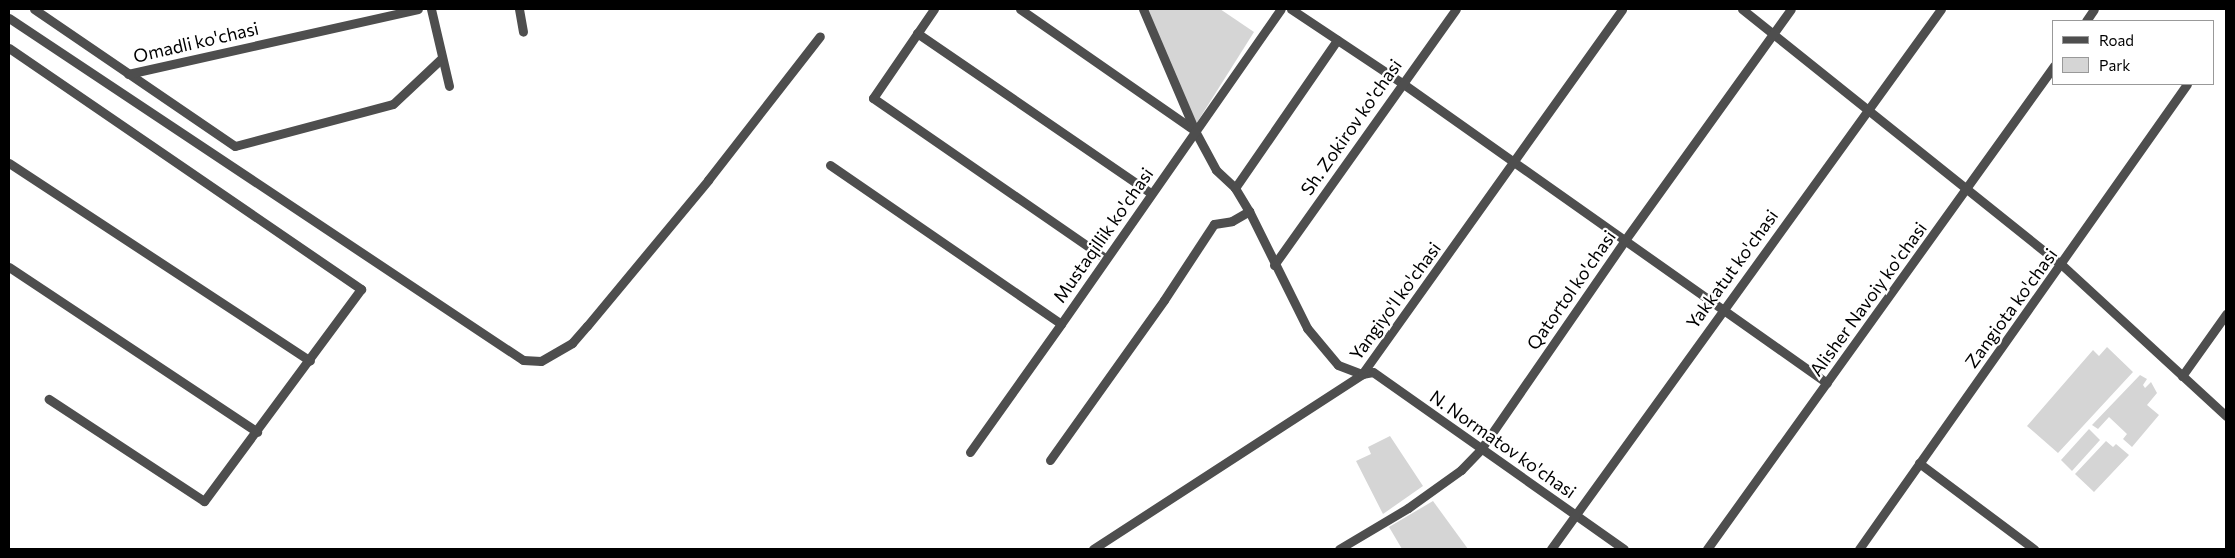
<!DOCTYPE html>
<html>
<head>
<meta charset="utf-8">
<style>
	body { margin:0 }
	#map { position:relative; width:2235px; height:558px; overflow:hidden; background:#fff; font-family:Commissioner,sans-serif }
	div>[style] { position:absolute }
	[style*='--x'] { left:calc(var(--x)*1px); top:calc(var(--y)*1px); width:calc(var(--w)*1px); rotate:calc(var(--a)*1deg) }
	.green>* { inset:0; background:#d5d5d5 }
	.minor>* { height:9px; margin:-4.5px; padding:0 4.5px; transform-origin:4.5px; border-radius:4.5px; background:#4e4e4e }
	span { translate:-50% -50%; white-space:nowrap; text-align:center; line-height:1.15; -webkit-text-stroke:4.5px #fff; paint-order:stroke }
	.street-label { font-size:18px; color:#000 }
	.frame { position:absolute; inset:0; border:10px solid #000; pointer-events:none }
	.legend { position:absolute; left:2052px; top:20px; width:162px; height:65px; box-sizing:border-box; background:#fff; border:1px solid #999; margin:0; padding:6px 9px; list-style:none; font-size:15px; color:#000 }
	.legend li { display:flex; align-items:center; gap:10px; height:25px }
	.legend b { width:25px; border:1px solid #999 }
</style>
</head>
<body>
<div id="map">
	<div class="green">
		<div style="clip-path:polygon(1147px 9px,1220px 9px,1254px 32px,1196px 124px)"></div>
		<div style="clip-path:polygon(2107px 347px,2133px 372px,2058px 453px,2027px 426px,2093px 350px,2099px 356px)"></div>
		<div style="clip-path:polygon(2140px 375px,2147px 379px,2143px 385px,2145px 388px,2151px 382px,2157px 393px,2147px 405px,2159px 415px,2132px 447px,2123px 439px,2127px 434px,2109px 417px,2098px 429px,2092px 425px)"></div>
		<div style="clip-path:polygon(2089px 429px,2100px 440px,2072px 471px,2061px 460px)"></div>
		<div style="clip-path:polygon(1390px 436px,1423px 486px,1383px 514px,1356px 461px,1371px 454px,1368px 447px)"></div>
		<div style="clip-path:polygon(2106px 441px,2113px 447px,2116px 444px,2129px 455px,2094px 492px,2075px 474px)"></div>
		<div style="clip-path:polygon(1433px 501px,1468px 549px,1402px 549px,1389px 527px)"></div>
	</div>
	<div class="minor">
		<div style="--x:34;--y:9;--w:243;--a:34.3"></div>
		<div style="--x:235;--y:146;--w:163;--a:-14.9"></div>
		<div style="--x:393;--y:104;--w:67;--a:-43.2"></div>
		<div style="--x:431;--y:9;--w:79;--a:76.8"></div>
		<div style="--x:519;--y:9;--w:23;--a:80"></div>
		<div style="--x:934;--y:9;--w:108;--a:124.4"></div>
		<div style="--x:873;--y:98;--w:282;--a:34.6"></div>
		<div style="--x:1020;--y:9;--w:212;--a:34.8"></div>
		<div style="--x:1143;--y:9;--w:133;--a:66.9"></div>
		<div style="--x:1195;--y:131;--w:44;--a:61.7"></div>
		<div style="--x:1216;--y:170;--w:26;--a:43"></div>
		<div style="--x:1235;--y:188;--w:27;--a:59"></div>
		<div style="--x:1249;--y:211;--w:131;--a:63.6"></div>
		<div style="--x:1307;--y:328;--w:48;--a:50"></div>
		<div style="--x:1338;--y:365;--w:26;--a:21"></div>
		<div style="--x:1362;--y:374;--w:11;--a:-10"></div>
		<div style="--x:1373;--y:372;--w:307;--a:35.2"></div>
		<div style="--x:1291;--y:9;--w:133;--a:33.7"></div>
		<div style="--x:1402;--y:83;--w:520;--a:35.22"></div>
		<div style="--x:1742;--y:9;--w:410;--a:38.7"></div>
		<div style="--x:2062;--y:265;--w:223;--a:42.6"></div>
		<div style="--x:9;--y:18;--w:617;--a:33.64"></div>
		<div style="--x:523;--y:360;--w:18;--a:3"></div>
		<div style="--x:541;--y:361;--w:36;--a:-30"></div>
		<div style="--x:572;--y:343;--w:23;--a:-49"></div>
		<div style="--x:587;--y:326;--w:190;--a:-50.3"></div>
		<div style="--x:708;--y:180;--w:182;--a:-52.1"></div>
		<div style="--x:2086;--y:21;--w:14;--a:-56"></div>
		<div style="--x:917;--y:33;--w:283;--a:34.4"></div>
		<div style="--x:9;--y:48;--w:427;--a:34.4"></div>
		<div style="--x:361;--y:289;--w:264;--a:126.5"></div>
		<div style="--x:204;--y:501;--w:186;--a:-146.7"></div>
		<div style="--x:128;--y:74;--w:297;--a:-12.6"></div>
		<div style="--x:9;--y:163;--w:360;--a:33.3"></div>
		<div style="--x:830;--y:165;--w:280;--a:34.5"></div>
		<div style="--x:1061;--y:324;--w:384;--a:-55.1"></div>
		<div style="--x:1235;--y:188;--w:180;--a:-55.4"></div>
		<div style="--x:1274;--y:265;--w:314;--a:-54.6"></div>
		<div style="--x:9;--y:267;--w:298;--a:33.6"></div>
		<div style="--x:2182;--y:376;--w:76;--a:-54.6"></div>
		<div style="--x:970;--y:452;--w:157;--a:-54.6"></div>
		<div style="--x:1050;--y:460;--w:196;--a:-54.5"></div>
		<div style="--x:1164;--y:300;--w:91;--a:-56.7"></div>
		<div style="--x:1214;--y:224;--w:18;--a:-9"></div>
		<div style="--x:1232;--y:221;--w:20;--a:-30"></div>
		<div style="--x:1919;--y:463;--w:144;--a:36.8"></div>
		<div style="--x:1093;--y:549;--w:321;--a:-33"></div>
		<div style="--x:1362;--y:374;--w:448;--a:-54.5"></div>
		<div style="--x:1339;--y:549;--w:80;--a:-30.7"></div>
		<div style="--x:1408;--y:508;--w:65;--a:-35.6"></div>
		<div style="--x:1461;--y:470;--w:29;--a:-46"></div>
		<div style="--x:1481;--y:449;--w:254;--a:-55.4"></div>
		<div style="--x:1625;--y:240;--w:284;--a:-54.3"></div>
		<div style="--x:1551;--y:549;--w:666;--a:-54.16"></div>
		<div style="--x:1707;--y:549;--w:595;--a:-54.31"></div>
		<div style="--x:1859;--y:549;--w:569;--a:-54.8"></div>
	</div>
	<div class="street-label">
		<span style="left:196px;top:42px;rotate:-13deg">Omadli ko'chasi</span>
		<span style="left:1351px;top:127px;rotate:-55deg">Sh. Zokirov ko'chasi</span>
		<span style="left:1103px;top:235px;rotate:-55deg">Mustaqillik ko'chasi</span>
		<span style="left:1732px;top:269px;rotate:-54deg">Yakkatut ko'chasi</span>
		<span style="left:1571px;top:290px;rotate:-55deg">Qatortol ko'chasi</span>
		<span style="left:1868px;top:299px;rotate:-54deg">Alisher Navoiy ko'chasi</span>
		<span style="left:1395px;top:301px;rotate:-54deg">Yangiyo'l ko'chasi</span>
		<span style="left:2011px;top:308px;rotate:-54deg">Zangiota ko'chasi</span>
		<span style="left:1503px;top:444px;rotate:35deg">N. Normatov ko'chasi</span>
	</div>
	<div class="frame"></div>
	<ul class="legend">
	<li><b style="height:6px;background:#4e4e4e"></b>Road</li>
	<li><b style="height:14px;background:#d5d5d5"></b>Park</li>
	</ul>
</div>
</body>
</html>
